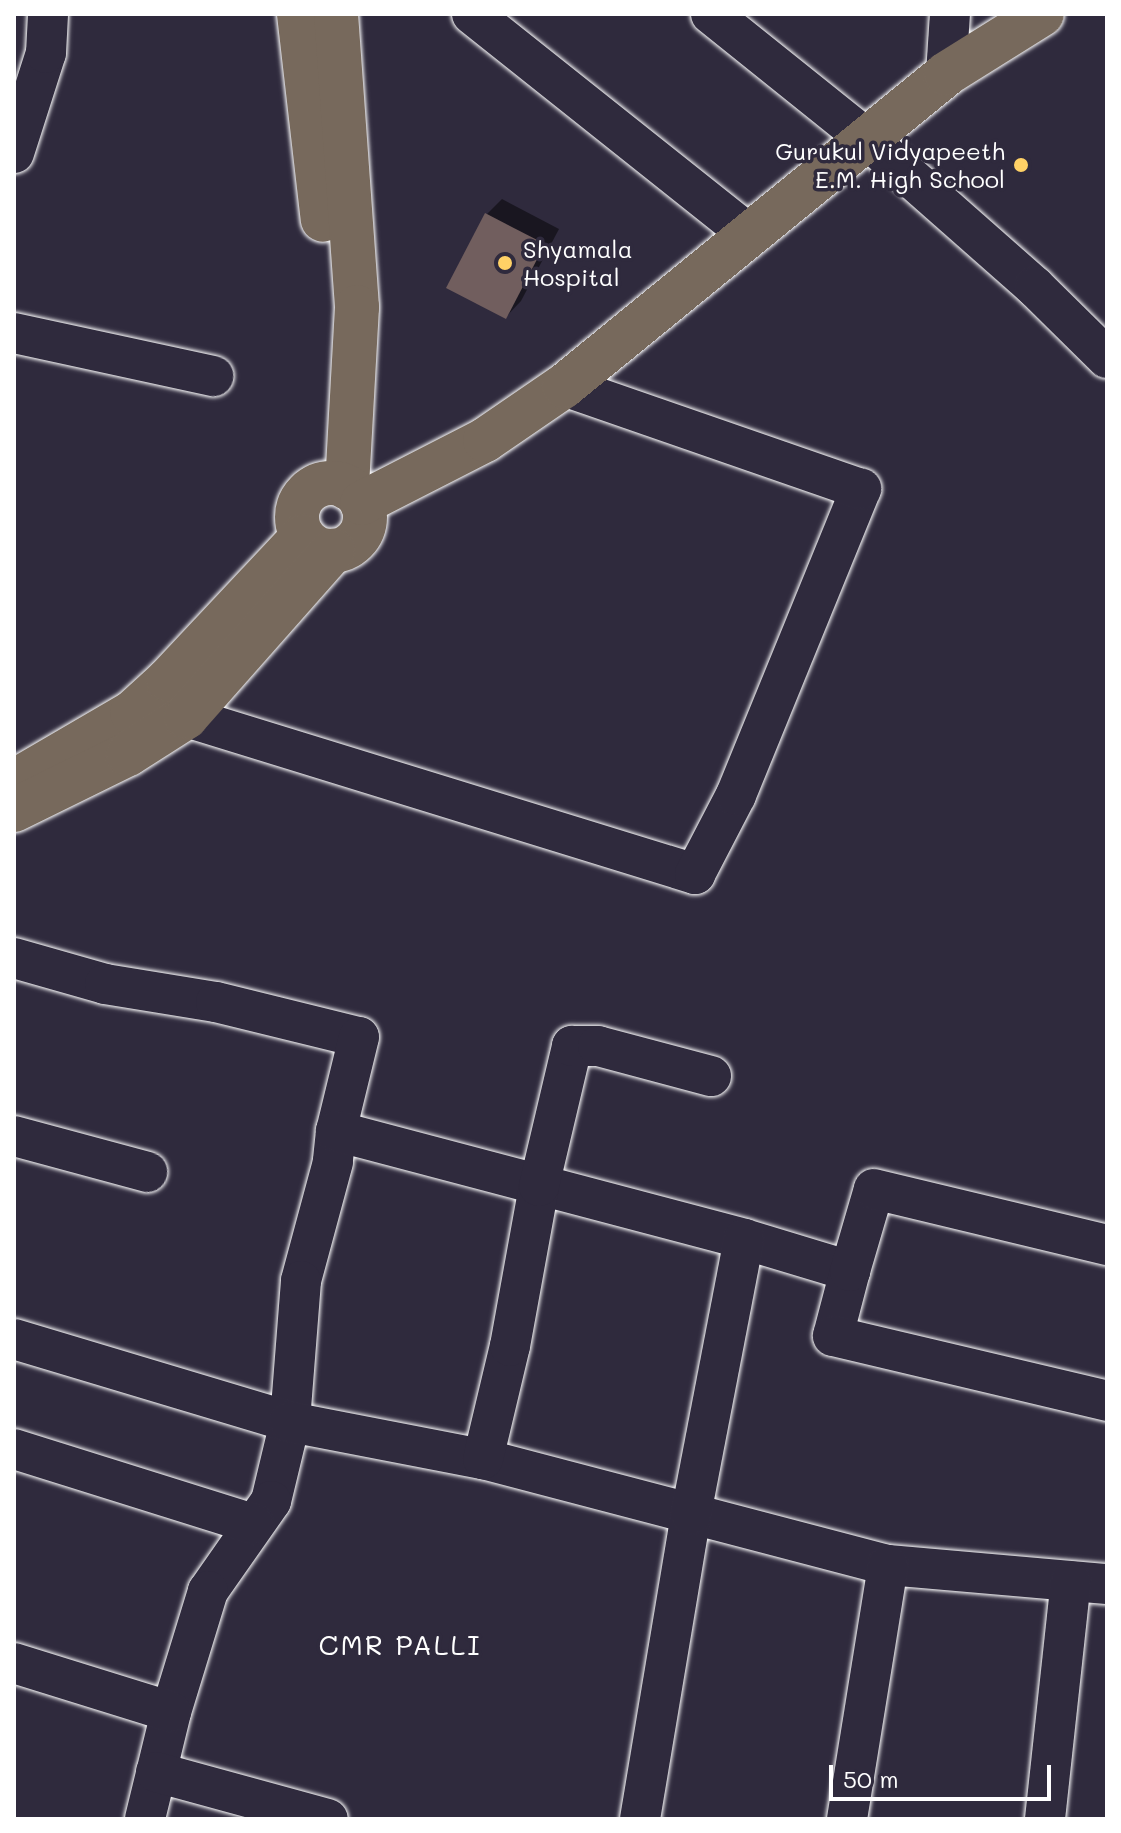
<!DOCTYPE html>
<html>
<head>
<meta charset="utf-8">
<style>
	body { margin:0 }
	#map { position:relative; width:1121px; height:1833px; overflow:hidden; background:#2f2a3d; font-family:Mali,sans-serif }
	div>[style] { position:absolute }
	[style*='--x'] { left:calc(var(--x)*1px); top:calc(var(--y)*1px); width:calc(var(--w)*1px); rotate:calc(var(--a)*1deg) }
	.shadow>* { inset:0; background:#0007 }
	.building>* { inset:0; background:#715e5e }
	.roads { filter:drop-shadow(0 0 2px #fff) drop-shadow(0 0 2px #fff) }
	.minor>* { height:40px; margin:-20px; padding:0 20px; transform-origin:20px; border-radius:20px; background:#2f2a3d }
	.major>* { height:44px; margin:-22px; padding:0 22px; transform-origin:22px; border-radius:22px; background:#77695c }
	.major>.ring { margin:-22px; padding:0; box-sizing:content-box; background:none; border:44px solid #77695c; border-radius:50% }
	.dots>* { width:22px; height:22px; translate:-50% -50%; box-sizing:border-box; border:4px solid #2f2a3d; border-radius:50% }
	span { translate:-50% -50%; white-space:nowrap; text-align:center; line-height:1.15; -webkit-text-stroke:7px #2f2a3d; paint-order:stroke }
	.poi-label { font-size:24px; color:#fff }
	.right { translate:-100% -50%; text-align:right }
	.left { translate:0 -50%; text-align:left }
	.quarter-label { font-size:28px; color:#fff; letter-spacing:2px }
	.frame { position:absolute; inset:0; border:16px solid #fff; pointer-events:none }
	.scale { position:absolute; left:829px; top:1765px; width:222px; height:36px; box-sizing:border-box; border:4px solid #fff; border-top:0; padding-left:10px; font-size:24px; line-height:28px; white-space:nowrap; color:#fff; -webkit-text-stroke:6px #2f2a3d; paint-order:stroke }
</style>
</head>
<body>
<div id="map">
	<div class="shadow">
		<div style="clip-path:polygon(502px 199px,559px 229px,521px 301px,506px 317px,487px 214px)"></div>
	</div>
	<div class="building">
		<div style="clip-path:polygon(485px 213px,545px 244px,506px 319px,446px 288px)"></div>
	</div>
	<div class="roads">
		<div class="minor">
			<div style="--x:472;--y:14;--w:355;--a:38.5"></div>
			<div style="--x:711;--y:14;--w:198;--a:38.7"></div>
			<div style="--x:866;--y:138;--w:225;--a:41.4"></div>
			<div style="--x:1035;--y:287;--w:101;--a:44.6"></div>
			<div style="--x:946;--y:74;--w:60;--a:-86.2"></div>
			<div style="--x:14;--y:153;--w:105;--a:-72.3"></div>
			<div style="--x:46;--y:53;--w:39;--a:-87"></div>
			<div style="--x:14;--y:333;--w:204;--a:12.2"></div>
			<div style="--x:186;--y:717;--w:533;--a:17.14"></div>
			<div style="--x:695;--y:874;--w:89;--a:-62.6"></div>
			<div style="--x:736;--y:795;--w:331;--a:-67.8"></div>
			<div style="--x:861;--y:489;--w:314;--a:-160.9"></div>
			<div style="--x:14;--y:958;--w:95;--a:15.9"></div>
			<div style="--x:105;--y:984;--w:112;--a:9.2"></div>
			<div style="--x:216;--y:1002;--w:147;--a:13.8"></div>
			<div style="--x:359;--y:1037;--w:97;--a:103.7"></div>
			<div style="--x:336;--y:1131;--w:31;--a:96"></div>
			<div style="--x:333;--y:1162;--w:123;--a:105.1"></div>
			<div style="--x:301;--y:1281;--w:141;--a:94.5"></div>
			<div style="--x:290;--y:1422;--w:81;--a:103.5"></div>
			<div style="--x:271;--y:1501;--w:110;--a:125"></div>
			<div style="--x:208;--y:1591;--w:127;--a:107"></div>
			<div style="--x:171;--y:1712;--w:110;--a:103.7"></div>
			<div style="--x:336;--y:1131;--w:422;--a:14.8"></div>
			<div style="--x:744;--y:1239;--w:111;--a:16.8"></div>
			<div style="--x:850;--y:1271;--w:67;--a:104.7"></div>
			<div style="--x:833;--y:1336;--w:282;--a:13.3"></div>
			<div style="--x:14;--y:1136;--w:138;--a:15.1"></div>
			<div style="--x:850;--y:1271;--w:85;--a:-73.7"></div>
			<div style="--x:874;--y:1189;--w:240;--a:13.5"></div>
			<div style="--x:14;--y:1339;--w:288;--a:16.7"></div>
			<div style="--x:290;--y:1422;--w:197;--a:10.9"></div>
			<div style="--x:483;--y:1459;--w:419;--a:14.7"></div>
			<div style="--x:888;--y:1565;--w:220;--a:5"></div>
			<div style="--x:14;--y:1449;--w:251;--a:17.4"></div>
			<div style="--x:483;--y:1459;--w:116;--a:-76.6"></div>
			<div style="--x:510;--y:1346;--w:163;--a:-79.7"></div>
			<div style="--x:539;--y:1186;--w:144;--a:-76.7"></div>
			<div style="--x:572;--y:1046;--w:26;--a:0"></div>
			<div style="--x:598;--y:1046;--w:117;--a:14.9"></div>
			<div style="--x:14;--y:1663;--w:164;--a:17.3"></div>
			<div style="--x:156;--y:1772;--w:178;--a:15.3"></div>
			<div style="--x:640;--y:1819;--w:309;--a:-80.5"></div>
			<div style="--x:691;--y:1514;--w:280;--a:-79.1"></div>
			<div style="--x:847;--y:1819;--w:257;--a:-80.8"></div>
			<div style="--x:1045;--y:1819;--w:239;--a:-83.8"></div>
		</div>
		<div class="major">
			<div style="--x:299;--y:14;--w:207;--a:83.4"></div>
			<div style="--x:336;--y:14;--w:294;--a:85.9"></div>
			<div style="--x:357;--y:307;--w:181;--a:93.2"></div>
			<div class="ring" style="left:297px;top:483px;width:24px;height:24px"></div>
			<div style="--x:362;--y:503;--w:138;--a:-27.1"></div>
			<div style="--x:485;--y:440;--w:96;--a:-34.4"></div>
			<div style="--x:564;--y:386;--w:493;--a:-39.2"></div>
			<div style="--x:946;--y:74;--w:113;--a:-32"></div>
			<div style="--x:27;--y:774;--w:121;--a:-30.2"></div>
			<div style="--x:132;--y:713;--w:49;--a:-42.5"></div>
			<div style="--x:168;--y:680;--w:197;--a:-46.8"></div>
			<div style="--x:14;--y:810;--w:127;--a:-26.2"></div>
			<div style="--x:128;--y:754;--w:69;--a:-32.5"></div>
			<div style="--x:186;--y:717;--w:222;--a:-48.5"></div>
		</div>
	</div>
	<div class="dots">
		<div style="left:1021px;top:165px;background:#ffd166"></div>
		<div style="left:505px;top:263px;background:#ffd166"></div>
	</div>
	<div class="poi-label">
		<span class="right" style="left:1005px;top:165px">Gurukul Vidyapeeth<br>E.M. High School</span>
		<span class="left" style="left:523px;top:263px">Shyamala<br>Hospital</span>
	</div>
	<div class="quarter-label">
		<span style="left:400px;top:1644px">CMR PALLI</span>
	</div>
	<div class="frame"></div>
	<div class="scale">50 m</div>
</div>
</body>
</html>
